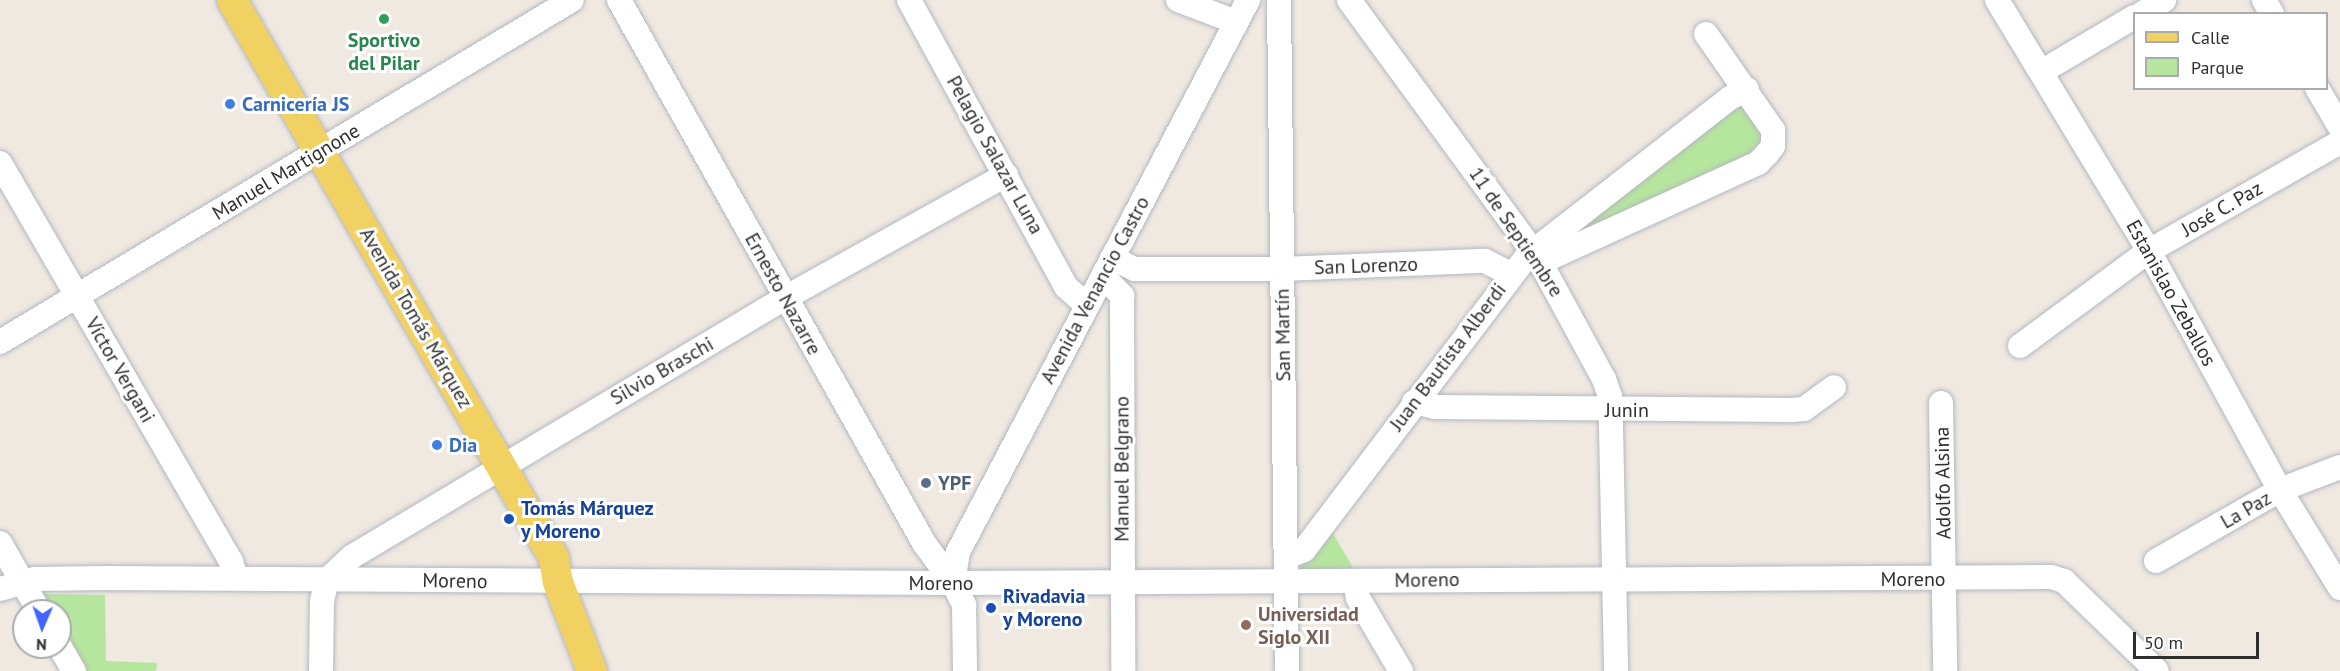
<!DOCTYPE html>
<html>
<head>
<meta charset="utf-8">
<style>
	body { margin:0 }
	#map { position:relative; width:2340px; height:671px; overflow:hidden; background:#efe9e1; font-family:"PT Sans",sans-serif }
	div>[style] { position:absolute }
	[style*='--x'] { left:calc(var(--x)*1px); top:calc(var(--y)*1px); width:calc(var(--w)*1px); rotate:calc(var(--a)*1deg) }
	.green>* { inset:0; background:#b6e59e }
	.roads { filter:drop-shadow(0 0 2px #b4b7c1) drop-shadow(0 0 2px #b4b7c1) }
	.minor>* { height:24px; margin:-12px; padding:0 12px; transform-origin:12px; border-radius:12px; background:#fff }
	.major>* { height:30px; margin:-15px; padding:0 15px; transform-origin:15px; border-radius:15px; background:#f2d163 }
	.dots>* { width:16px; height:16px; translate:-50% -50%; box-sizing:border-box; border:3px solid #fff; border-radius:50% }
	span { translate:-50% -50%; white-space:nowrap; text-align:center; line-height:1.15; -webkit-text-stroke:6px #fff; paint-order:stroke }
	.leisure-label { font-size:20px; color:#27864d; font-weight:700 }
	.shop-label { font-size:20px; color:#366cbe; font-weight:700 }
	.left { translate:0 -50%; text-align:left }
	.street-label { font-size:20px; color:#2e2e2e }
	.service-label { font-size:20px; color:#4e5e75; font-weight:700 }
	.transit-label { font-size:20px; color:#164399; font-weight:700 }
	.education-label { font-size:20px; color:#785e54; font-weight:700 }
	.legend { position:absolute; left:2133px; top:12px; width:195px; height:78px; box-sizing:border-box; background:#fff; border:2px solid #ababab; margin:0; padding:8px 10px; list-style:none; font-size:18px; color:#2e2e2e }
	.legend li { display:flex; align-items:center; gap:12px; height:30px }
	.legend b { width:30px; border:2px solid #ababab }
	.north { position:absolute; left:12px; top:599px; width:60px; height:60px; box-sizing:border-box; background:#fff; border:2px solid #ababab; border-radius:50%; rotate:182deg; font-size:16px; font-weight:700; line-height:24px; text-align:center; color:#2e2e2e }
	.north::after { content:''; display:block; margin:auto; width:21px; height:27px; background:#4264fb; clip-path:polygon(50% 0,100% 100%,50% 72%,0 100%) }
	.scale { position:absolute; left:2133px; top:632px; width:126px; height:27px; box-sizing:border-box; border:3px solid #2e2e2e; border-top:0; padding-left:8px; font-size:18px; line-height:21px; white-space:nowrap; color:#2e2e2e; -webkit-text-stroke:4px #fff; paint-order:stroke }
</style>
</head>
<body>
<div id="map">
	<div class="green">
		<div style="clip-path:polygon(1733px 106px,1744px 107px,1762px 130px,1762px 139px,1748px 155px,1567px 243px,1561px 239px)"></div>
		<div style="clip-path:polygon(1331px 530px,1355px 571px,1297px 572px)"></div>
		<div style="clip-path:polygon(45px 594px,105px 595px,106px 661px,157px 663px,156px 671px,81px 671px,60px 636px,60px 611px,45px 611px,40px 598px)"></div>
	</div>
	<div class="roads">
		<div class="minor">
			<div style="--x:619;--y:0;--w:623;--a:60.68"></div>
			<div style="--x:924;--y:543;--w:49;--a:54.1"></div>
			<div style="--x:953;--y:583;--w:25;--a:63"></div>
			<div style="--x:964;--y:605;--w:66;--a:89.1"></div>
			<div style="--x:909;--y:0;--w:327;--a:61.3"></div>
			<div style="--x:1066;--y:287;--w:28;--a:41"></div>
			<div style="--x:1178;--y:0;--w:62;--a:20.8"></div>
			<div style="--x:1279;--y:0;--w:671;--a:89.32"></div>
			<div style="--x:1349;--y:0;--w:320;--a:53.8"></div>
			<div style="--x:1538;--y:258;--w:138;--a:61.4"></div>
			<div style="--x:1604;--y:379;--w:18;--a:71"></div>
			<div style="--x:1610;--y:396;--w:31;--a:88"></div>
			<div style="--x:1611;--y:427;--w:244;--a:88.8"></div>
			<div style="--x:1997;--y:0;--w:293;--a:58.8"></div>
			<div style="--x:2149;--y:251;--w:273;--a:61.3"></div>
			<div style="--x:2280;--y:490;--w:115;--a:58.5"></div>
			<div style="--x:2264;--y:0;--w:16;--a:60"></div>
			<div style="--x:2141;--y:14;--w:27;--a:-31"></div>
			<div style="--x:2041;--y:72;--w:108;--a:-30.6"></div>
			<div style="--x:2317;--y:88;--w:45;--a:59.5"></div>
			<div style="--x:0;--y:163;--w:460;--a:59.9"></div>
			<div style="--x:231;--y:561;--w:18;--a:74"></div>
			<div style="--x:1112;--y:258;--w:25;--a:26"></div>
			<div style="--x:1135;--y:269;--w:147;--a:0"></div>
			<div style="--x:1282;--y:269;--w:203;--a:-2.3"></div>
			<div style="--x:1485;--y:261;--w:29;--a:27"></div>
			<div style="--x:1541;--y:262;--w:239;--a:-24.5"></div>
			<div style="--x:1758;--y:163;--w:13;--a:-45"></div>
			<div style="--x:1767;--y:154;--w:10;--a:-53"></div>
			<div style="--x:1773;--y:146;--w:16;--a:-90"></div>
			<div style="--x:1773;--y:130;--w:117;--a:-124.9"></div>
			<div style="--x:1103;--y:276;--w:28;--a:46"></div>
			<div style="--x:1122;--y:296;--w:375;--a:89.8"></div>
			<div style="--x:0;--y:342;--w:666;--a:-30.88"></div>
			<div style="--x:2020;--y:346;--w:160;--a:-36.4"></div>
			<div style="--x:2149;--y:251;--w:220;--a:-29.7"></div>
			<div style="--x:1414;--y:402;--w:22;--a:13"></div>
			<div style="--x:1435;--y:407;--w:357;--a:0.5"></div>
			<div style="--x:1792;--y:410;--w:12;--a:-5"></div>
			<div style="--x:1804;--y:409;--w:37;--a:-36"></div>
			<div style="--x:1941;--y:403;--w:268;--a:89.1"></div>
			<div style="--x:0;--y:543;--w:78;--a:60.2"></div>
			<div style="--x:1286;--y:557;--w:19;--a:-21"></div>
			<div style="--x:1304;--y:550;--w:369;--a:-52.8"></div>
			<div style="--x:1527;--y:256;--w:257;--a:-37.9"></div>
			<div style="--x:1730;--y:98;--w:19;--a:-28"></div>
			<div style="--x:2156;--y:561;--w:143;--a:-29.8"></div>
			<div style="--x:2280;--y:490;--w:64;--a:-21"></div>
			<div style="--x:1355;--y:581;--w:17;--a:80"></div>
			<div style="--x:1358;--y:598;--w:85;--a:59.5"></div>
			<div style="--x:953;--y:583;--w:31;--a:-81"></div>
			<div style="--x:958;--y:552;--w:624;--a:-62.28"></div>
			<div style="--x:0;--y:589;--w:36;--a:-16"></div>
			<div style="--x:35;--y:579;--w:70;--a:-0.8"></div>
			<div style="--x:105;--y:578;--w:848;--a:0.34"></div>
			<div style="--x:953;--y:583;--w:1098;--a:-0.31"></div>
			<div style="--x:2051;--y:577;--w:14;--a:17"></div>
			<div style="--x:2064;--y:581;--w:129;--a:44.1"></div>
			<div style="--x:60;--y:647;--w:28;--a:60"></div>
			<div style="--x:321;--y:671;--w:70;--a:-89.2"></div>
			<div style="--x:322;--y:601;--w:22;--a:-77"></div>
			<div style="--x:327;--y:580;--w:35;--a:-43"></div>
			<div style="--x:353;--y:556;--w:503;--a:-30.85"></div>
			<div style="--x:785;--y:298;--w:253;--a:-29.1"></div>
		</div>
		<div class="major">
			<div style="--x:232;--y:0;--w:644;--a:60.01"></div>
			<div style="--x:554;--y:558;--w:24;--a:81"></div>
			<div style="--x:558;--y:582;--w:95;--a:69.1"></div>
		</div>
	</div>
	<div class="dots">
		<div style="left:384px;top:19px;background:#2e9e5b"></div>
		<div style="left:230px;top:104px;background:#3f7fe0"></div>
		<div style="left:437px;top:445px;background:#3f7fe0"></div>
		<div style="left:926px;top:483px;background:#5c6f8a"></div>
		<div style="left:509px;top:519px;background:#1a4fb4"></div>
		<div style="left:991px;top:608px;background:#1a4fb4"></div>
		<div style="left:1246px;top:625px;background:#8d6e63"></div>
	</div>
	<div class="leisure-label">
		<span style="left:384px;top:52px">Sportivo<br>del Pilar</span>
	</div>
	<div class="shop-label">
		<span class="left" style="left:242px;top:104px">Carnicería JS</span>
		<span class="left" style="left:449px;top:445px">Dia</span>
	</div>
	<div class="street-label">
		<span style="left:995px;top:155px;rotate:61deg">Pelagio Salazar Luna</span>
		<span style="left:286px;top:172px;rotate:-31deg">Manuel Martignone</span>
		<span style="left:2222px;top:209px;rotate:-30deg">José C. Paz</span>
		<span style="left:1516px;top:232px;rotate:56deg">11 de Septiembre</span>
		<span style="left:1366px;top:266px;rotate:-2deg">San Lorenzo</span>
		<span style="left:1095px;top:290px;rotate:-62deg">Avenida Venancio Castro</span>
		<span style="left:2171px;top:293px;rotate:61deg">Estanislao Zeballos</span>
		<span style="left:783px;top:294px;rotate:61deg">Ernesto Nazarre</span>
		<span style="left:416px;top:318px;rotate:60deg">Avenida Tomás Márquez</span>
		<span style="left:1283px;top:335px;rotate:-91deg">San Martín</span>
		<span style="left:1448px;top:357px;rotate:-53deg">Juan Bautista Alberdi</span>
		<span style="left:120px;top:370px;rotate:60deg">Víctor Vergani</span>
		<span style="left:662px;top:371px;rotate:-30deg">Silvio Braschi</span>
		<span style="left:1627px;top:410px">Junin</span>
		<span style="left:1122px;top:469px;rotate:-90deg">Manuel Belgrano</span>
		<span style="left:1943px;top:483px;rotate:-91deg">Adolfo Alsina</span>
		<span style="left:2246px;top:510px;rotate:-30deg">La Paz</span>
		<span style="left:1913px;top:579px">Moreno</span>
		<span style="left:1427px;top:580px;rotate:-1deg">Moreno</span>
		<span style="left:455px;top:581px;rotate:1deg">Moreno</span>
		<span style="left:941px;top:583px">Moreno</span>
	</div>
	<div class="service-label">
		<span class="left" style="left:938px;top:483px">YPF</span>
	</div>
	<div class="transit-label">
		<span class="left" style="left:521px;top:520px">Tomás Márquez<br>y Moreno</span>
		<span class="left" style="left:1003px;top:608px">Rivadavia<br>y Moreno</span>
	</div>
	<div class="education-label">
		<span class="left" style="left:1258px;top:626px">Universidad<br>Siglo XII</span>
	</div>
	<ul class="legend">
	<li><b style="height:8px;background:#f2d163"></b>Calle</li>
	<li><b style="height:16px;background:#b6e59e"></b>Parque</li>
	</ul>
	<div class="north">N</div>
	<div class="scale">50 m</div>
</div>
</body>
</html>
